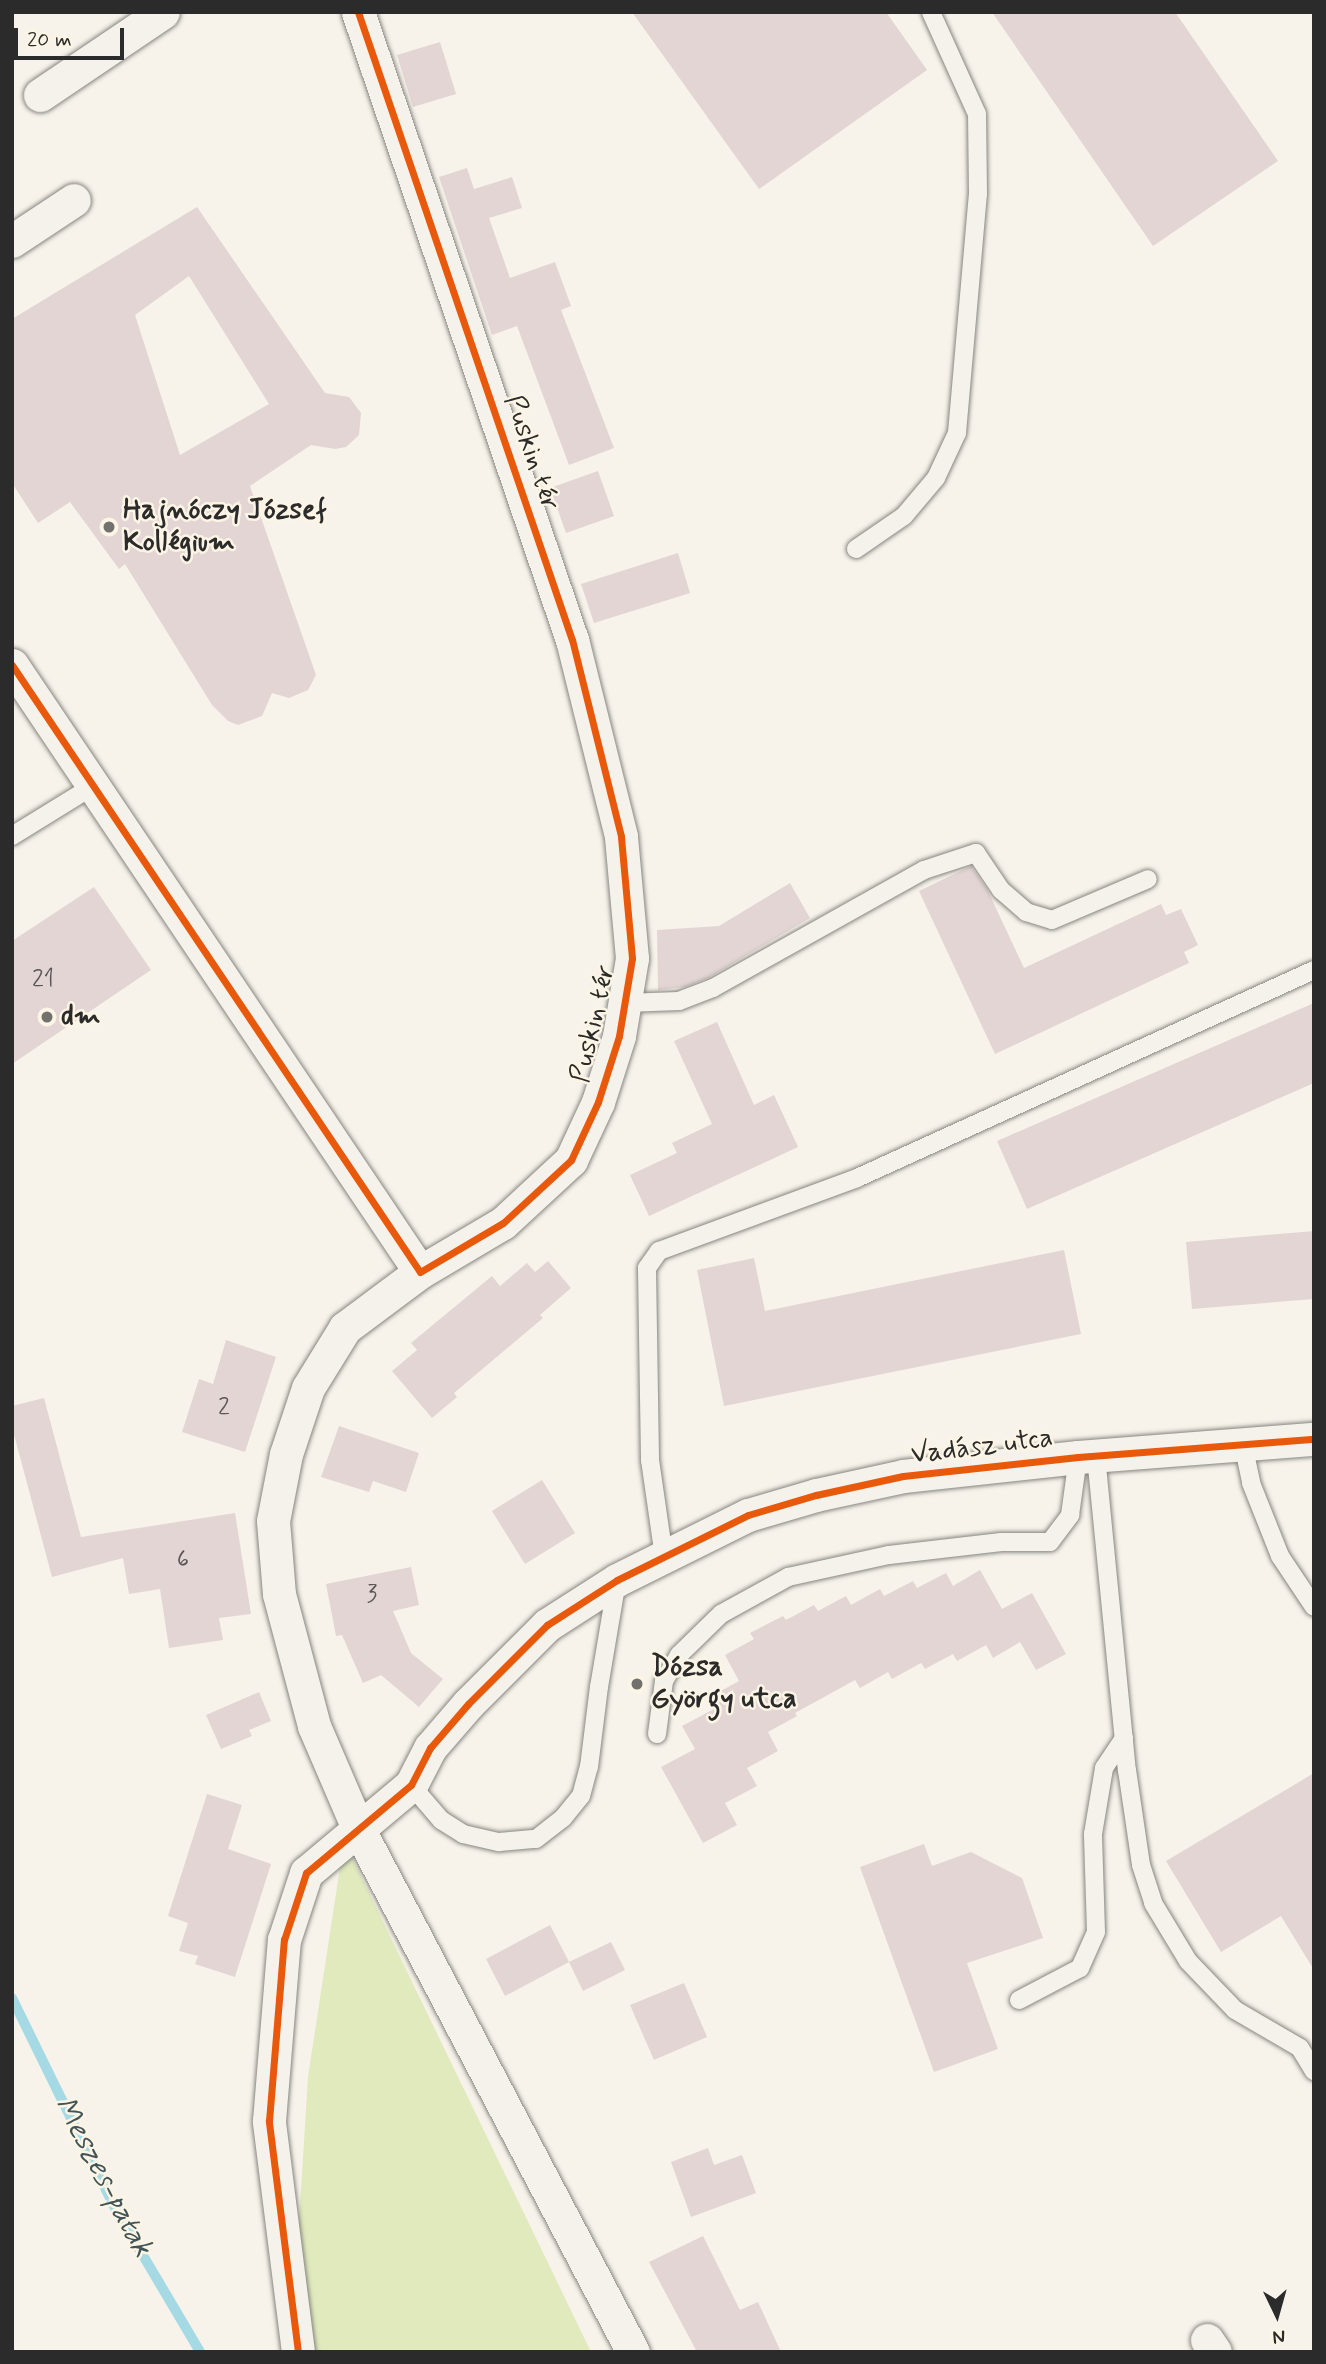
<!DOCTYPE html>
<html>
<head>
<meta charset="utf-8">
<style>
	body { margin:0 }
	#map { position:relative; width:1326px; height:2364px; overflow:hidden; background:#f7f3ea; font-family:Mynerve,sans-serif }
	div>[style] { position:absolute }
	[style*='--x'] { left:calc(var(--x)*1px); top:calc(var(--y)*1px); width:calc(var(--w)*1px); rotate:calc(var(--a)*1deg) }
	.green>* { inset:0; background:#e0eabc }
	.stream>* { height:10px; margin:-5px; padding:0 5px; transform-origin:5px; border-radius:5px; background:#a5dae4 }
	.building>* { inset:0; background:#e2d5d4 }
	.roads { filter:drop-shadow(0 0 2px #878581) drop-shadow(0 0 2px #878581) }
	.lane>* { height:18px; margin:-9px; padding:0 9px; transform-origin:9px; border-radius:9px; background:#f5f2ec }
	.street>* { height:33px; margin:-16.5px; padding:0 16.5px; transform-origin:16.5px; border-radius:16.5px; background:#f5f2ec }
	.cycleway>* { height:7px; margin:-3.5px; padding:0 3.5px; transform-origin:3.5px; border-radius:3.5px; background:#e8590c }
	.dots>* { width:19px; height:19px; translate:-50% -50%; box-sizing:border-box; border:4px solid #fcf5e5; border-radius:50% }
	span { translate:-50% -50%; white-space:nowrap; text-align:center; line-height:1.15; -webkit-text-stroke:5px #fcf5e5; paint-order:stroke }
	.number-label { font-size:24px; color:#595655 }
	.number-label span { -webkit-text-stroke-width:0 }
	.street-label { font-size:28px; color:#2b2b2b }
	.poi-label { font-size:28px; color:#2b2b2b; font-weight:700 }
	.left { translate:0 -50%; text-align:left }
	.water-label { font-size:30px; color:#415458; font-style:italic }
	.frame { position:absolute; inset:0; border:14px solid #2b2b2b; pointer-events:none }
	.north { position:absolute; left:1242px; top:2280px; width:70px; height:70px; -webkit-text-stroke:5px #fcf5e5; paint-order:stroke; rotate:175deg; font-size:19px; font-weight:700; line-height:28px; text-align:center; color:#2b2b2b }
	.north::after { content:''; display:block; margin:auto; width:24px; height:32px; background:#2b2b2b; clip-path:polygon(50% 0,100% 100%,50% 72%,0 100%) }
	.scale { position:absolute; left:14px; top:28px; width:110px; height:32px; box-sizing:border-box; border:4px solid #2b2b2b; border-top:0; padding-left:9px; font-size:21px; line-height:24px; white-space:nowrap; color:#2b2b2b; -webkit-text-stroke:5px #fcf5e5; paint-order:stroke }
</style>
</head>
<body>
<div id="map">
	<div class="green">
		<div style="clip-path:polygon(344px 1841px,591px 2352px,291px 2352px,308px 2077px)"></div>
	</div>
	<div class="stream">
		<div style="--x:12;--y:1998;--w:234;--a:63.9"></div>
		<div style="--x:115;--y:2208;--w:167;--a:59.4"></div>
	</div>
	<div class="building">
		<div style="clip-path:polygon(632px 12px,886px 12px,927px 70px,759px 189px)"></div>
		<div style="clip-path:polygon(992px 12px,1175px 12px,1278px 161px,1153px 246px)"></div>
		<div style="clip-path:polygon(440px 42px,456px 94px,413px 107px,397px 55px)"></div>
		<div style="clip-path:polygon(467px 168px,474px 189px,512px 177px,522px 208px,489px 218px,510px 278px,555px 262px,571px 306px,561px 310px,614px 448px,569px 465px,517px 326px,492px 335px,439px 177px)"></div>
		<div style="clip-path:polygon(evenodd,197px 207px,325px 393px,349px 397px,361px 413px,359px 435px,346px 447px,335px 449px,311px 445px,250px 486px,316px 675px,308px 690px,289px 698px,272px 693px,262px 716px,238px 725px,228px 721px,212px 705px,125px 564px,119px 569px,70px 502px,38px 523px,12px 483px,12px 319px,197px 207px,189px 276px,269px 404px,180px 455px,135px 315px,189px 276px)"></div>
		<div style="clip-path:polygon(598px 471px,614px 516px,566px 533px,550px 488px)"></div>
		<div style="clip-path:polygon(678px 553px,690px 593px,594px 623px,581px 584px)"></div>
		<div style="clip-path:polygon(971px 866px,987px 889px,1024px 968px,1161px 904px,1166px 915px,1181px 909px,1198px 945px,1184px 952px,1189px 963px,995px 1054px,919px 891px)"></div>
		<div style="clip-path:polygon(790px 883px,810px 918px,708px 978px,685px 987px,658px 990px,657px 930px,719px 926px)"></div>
		<div style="clip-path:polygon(94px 887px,151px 970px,12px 1064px,12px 941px)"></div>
		<div style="clip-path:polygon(1314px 1003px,1314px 1083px,1027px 1209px,997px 1141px)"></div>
		<div style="clip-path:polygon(717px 1022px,754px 1105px,774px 1095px,798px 1147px,649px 1216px,630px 1175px,677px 1153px,672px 1143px,712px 1124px,674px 1041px)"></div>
		<div style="clip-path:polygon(1314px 1231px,1314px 1299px,1192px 1309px,1186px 1242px)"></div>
		<div style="clip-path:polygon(1064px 1250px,1081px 1334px,724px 1406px,697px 1270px,754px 1258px,765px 1311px)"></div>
		<div style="clip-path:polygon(548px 1261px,571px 1288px,540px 1315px,543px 1318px,454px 1393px,457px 1397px,432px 1418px,392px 1371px,417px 1350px,411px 1343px,492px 1276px,500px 1286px,527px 1263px,535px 1272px)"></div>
		<div style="clip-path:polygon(226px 1340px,276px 1357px,245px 1452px,182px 1432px,199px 1379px,213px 1384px)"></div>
		<div style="clip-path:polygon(44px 1398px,81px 1537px,235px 1513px,251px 1614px,219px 1618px,223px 1640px,169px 1648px,160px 1589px,129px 1594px,123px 1558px,52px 1577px,12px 1427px,12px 1406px)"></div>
		<div style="clip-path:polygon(339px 1426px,419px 1453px,406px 1492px,373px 1481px,369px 1492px,321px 1477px)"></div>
		<div style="clip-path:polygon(542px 1480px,575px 1533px,525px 1564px,492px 1511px)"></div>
		<div style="clip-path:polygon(411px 1567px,419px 1605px,393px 1611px,411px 1653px,443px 1679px,419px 1707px,381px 1675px,363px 1683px,342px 1635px,336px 1636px,326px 1584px)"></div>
		<div style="clip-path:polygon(980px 1570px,1002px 1609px,1032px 1593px,1066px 1654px,1036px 1670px,1020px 1642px,993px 1658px,986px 1645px,957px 1661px,953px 1654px,925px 1669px,921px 1663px,892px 1679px,888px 1672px,860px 1688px,855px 1680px,795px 1713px,797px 1716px,768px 1732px,778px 1751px,747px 1768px,757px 1786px,725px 1803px,737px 1825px,703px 1843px,661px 1767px,695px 1749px,682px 1726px,714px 1709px,708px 1698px,739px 1681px,725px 1655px,754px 1639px,750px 1633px,783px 1616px,786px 1620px,814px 1605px,818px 1611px,846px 1596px,851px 1605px,880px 1589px,884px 1596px,913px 1581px,917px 1588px,946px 1573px,953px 1586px)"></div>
		<div style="clip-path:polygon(259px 1692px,271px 1721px,249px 1730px,252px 1736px,221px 1749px,206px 1715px)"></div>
		<div style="clip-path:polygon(1314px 1773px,1314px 1970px,1281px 1916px,1221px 1952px,1166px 1861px)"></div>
		<div style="clip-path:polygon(207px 1794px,242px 1805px,228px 1849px,271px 1864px,235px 1977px,195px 1964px,198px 1956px,179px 1951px,188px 1923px,168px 1916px)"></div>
		<div style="clip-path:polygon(924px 1844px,932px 1866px,971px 1852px,1022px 1878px,1043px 1938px,967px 1963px,998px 2049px,934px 2072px,860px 1867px)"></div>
		<div style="clip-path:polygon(550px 1925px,569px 1962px,505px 1996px,486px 1959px)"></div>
		<div style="clip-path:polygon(611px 1942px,625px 1970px,583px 1991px,569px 1962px)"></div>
		<div style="clip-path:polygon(684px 1983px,707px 2037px,654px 2060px,630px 2005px)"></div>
		<div style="clip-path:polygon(708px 2148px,714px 2165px,742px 2155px,756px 2193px,691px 2217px,671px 2162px)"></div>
		<div style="clip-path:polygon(703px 2236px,740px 2310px,758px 2302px,781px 2352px,697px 2352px,649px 2262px)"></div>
	</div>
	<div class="roads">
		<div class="lane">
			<div style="--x:856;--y:549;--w:58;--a:-34.5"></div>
			<div style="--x:904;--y:516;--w:50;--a:-49.9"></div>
			<div style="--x:936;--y:478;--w:50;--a:-65"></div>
			<div style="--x:957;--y:433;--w:240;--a:-85"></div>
			<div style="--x:978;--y:194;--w:80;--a:-90.7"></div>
			<div style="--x:977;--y:114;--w:112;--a:-114.3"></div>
			<div style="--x:12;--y:836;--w:95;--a:-31.7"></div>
			<div style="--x:625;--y:1003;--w:54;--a:-2.1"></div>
			<div style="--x:679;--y:1001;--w:36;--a:-21"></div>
			<div style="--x:713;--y:988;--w:242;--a:-29.2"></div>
			<div style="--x:924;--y:870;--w:55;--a:-18.1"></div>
			<div style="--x:976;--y:853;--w:45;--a:56"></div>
			<div style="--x:1001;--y:890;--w:33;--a:41"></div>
			<div style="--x:1026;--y:912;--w:27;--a:17"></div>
			<div style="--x:1052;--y:920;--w:104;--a:-23.1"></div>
			<div style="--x:1243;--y:1444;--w:40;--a:78"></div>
			<div style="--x:1251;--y:1483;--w:79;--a:68.3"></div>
			<div style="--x:1280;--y:1556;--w:61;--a:56.3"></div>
			<div style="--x:1096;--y:1456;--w:316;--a:84.4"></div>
			<div style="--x:1127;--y:1770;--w:96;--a:81.6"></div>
			<div style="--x:1141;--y:1865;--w:40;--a:72"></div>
			<div style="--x:1153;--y:1903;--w:68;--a:58.9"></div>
			<div style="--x:1188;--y:1961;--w:68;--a:46.2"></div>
			<div style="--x:1235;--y:2010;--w:75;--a:30.3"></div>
			<div style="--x:1300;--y:2048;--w:27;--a:59"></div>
			<div style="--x:664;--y:1557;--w:98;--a:-98.2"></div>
			<div style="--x:650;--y:1460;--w:192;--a:-90.9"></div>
			<div style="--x:647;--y:1268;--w:21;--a:-55"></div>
			<div style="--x:659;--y:1251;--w:211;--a:-20.2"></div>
			<div style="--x:857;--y:1178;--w:502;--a:-24.47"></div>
			<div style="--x:657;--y:1734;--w:53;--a:-82.5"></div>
			<div style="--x:664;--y:1681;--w:30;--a:-60"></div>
			<div style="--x:679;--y:1655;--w:59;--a:-44.3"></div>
			<div style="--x:721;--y:1614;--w:77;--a:-28.9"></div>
			<div style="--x:788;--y:1577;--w:103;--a:-12.3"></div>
			<div style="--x:889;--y:1555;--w:113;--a:-6.6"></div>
			<div style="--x:1001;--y:1542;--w:49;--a:0"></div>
			<div style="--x:1050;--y:1542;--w:34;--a:-53"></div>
			<div style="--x:1070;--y:1515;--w:59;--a:-82.1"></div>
			<div style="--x:411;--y:1785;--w:46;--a:49.4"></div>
			<div style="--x:441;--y:1820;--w:26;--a:32"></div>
			<div style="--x:463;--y:1834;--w:37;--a:13"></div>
			<div style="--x:499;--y:1842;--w:37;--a:-5"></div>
			<div style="--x:536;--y:1839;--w:34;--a:-38"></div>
			<div style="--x:563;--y:1818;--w:28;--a:-51"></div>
			<div style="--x:581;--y:1796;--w:30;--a:-75"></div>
			<div style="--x:589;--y:1767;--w:81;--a:-82.9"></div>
			<div style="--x:599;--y:1687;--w:108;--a:-80.4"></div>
			<div style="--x:1019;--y:2000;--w:69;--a:-27.7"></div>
			<div style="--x:1080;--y:1968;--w:39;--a:-66"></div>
			<div style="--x:1096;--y:1932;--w:98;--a:-91.8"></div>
			<div style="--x:1093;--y:1834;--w:67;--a:-80.5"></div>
			<div style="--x:1104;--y:1768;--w:36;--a:-56"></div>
		</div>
		<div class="street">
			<div style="--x:40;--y:95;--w:148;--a:-34"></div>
			<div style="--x:12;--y:241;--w:74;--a:-33.5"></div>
			<div style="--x:12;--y:665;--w:731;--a:56.09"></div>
			<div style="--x:420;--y:1272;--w:96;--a:-30.6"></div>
			<div style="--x:503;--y:1223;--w:93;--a:-42.8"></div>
			<div style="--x:571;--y:1160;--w:64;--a:-65"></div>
			<div style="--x:598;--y:1102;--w:69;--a:-72.3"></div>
			<div style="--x:619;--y:1036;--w:79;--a:-80.5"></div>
			<div style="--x:632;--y:958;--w:122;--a:-95.2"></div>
			<div style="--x:621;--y:836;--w:202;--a:-104"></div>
			<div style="--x:572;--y:640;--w:663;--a:-108.82"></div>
			<div style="--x:420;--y:1272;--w:94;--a:143.3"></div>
			<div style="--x:345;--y:1328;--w:70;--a:121.7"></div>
			<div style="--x:308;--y:1388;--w:70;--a:108.4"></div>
			<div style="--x:286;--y:1454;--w:68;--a:101"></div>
			<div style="--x:273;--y:1521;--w:73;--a:85.3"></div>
			<div style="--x:279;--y:1594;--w:137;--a:75.1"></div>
			<div style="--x:314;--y:1726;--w:111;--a:66.7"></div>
			<div style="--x:358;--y:1828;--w:592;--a:62.31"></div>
			<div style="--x:1207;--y:2340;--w:14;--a:56"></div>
			<div style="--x:298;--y:2352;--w:233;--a:-97.2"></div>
			<div style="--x:269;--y:2121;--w:182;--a:-85.3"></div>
			<div style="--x:284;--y:1940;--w:71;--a:-71.8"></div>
			<div style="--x:306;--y:1873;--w:137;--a:-40"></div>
			<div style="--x:411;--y:1785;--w:42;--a:-62.8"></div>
			<div style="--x:430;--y:1748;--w:58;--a:-49.2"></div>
			<div style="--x:468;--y:1704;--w:112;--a:-45"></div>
			<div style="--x:547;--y:1625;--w:83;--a:-32.7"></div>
			<div style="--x:617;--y:1580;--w:146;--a:-26.4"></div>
			<div style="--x:748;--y:1515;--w:71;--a:-16.4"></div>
			<div style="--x:816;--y:1495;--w:89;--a:-12.3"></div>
			<div style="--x:903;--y:1476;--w:176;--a:-6.2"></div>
			<div style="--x:1078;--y:1457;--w:237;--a:-4.4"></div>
		</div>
	</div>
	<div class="cycleway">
		<div style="--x:12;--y:665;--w:731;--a:56.09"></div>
		<div style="--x:420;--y:1272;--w:96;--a:-30.6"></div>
		<div style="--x:503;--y:1223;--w:93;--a:-42.8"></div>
		<div style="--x:571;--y:1160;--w:64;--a:-65"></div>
		<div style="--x:598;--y:1102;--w:69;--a:-72.3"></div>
		<div style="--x:619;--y:1036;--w:79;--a:-80.5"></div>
		<div style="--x:632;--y:958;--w:122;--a:-95.2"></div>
		<div style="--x:621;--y:836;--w:202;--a:-104"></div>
		<div style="--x:572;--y:640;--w:663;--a:-108.82"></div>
		<div style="--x:298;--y:2352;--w:233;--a:-97.2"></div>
		<div style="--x:269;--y:2121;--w:182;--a:-85.3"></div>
		<div style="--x:284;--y:1940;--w:71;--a:-71.8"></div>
		<div style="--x:306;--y:1873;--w:137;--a:-40"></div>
		<div style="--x:411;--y:1785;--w:42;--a:-62.8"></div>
		<div style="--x:430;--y:1748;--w:58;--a:-49.2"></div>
		<div style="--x:468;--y:1704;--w:112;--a:-45"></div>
		<div style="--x:547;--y:1625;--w:83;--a:-32.7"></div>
		<div style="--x:617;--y:1580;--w:146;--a:-26.4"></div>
		<div style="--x:748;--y:1515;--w:71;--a:-16.4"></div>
		<div style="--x:816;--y:1495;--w:89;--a:-12.3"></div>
		<div style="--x:903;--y:1476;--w:176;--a:-6.2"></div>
		<div style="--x:1078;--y:1457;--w:237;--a:-4.4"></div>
	</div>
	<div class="dots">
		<div style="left:109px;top:527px;background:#72716e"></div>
		<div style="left:47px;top:1017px;background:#72716e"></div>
		<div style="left:637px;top:1684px;background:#72716e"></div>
	</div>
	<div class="number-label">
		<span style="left:43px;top:980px">21</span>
		<span style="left:224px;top:1408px">2</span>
		<span style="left:183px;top:1560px">6</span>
		<span style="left:372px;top:1595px">3</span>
	</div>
	<div class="street-label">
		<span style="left:531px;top:453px;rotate:71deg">Puskin tér</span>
		<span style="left:594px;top:1024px;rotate:-77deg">Puskin tér</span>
		<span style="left:982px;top:1447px;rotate:-7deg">Vadász utca</span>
	</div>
	<div class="poi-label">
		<span class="left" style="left:123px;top:527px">Hajnóczy József<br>Kollégium</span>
		<span class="left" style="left:61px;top:1017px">dm</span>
		<span class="left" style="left:651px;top:1684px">Dózsa<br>György utca</span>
	</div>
	<div class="water-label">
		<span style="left:103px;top:2177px;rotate:62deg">Meszes-patak</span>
	</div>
	<div class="frame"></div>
	<div class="north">N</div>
	<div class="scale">20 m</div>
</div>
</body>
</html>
